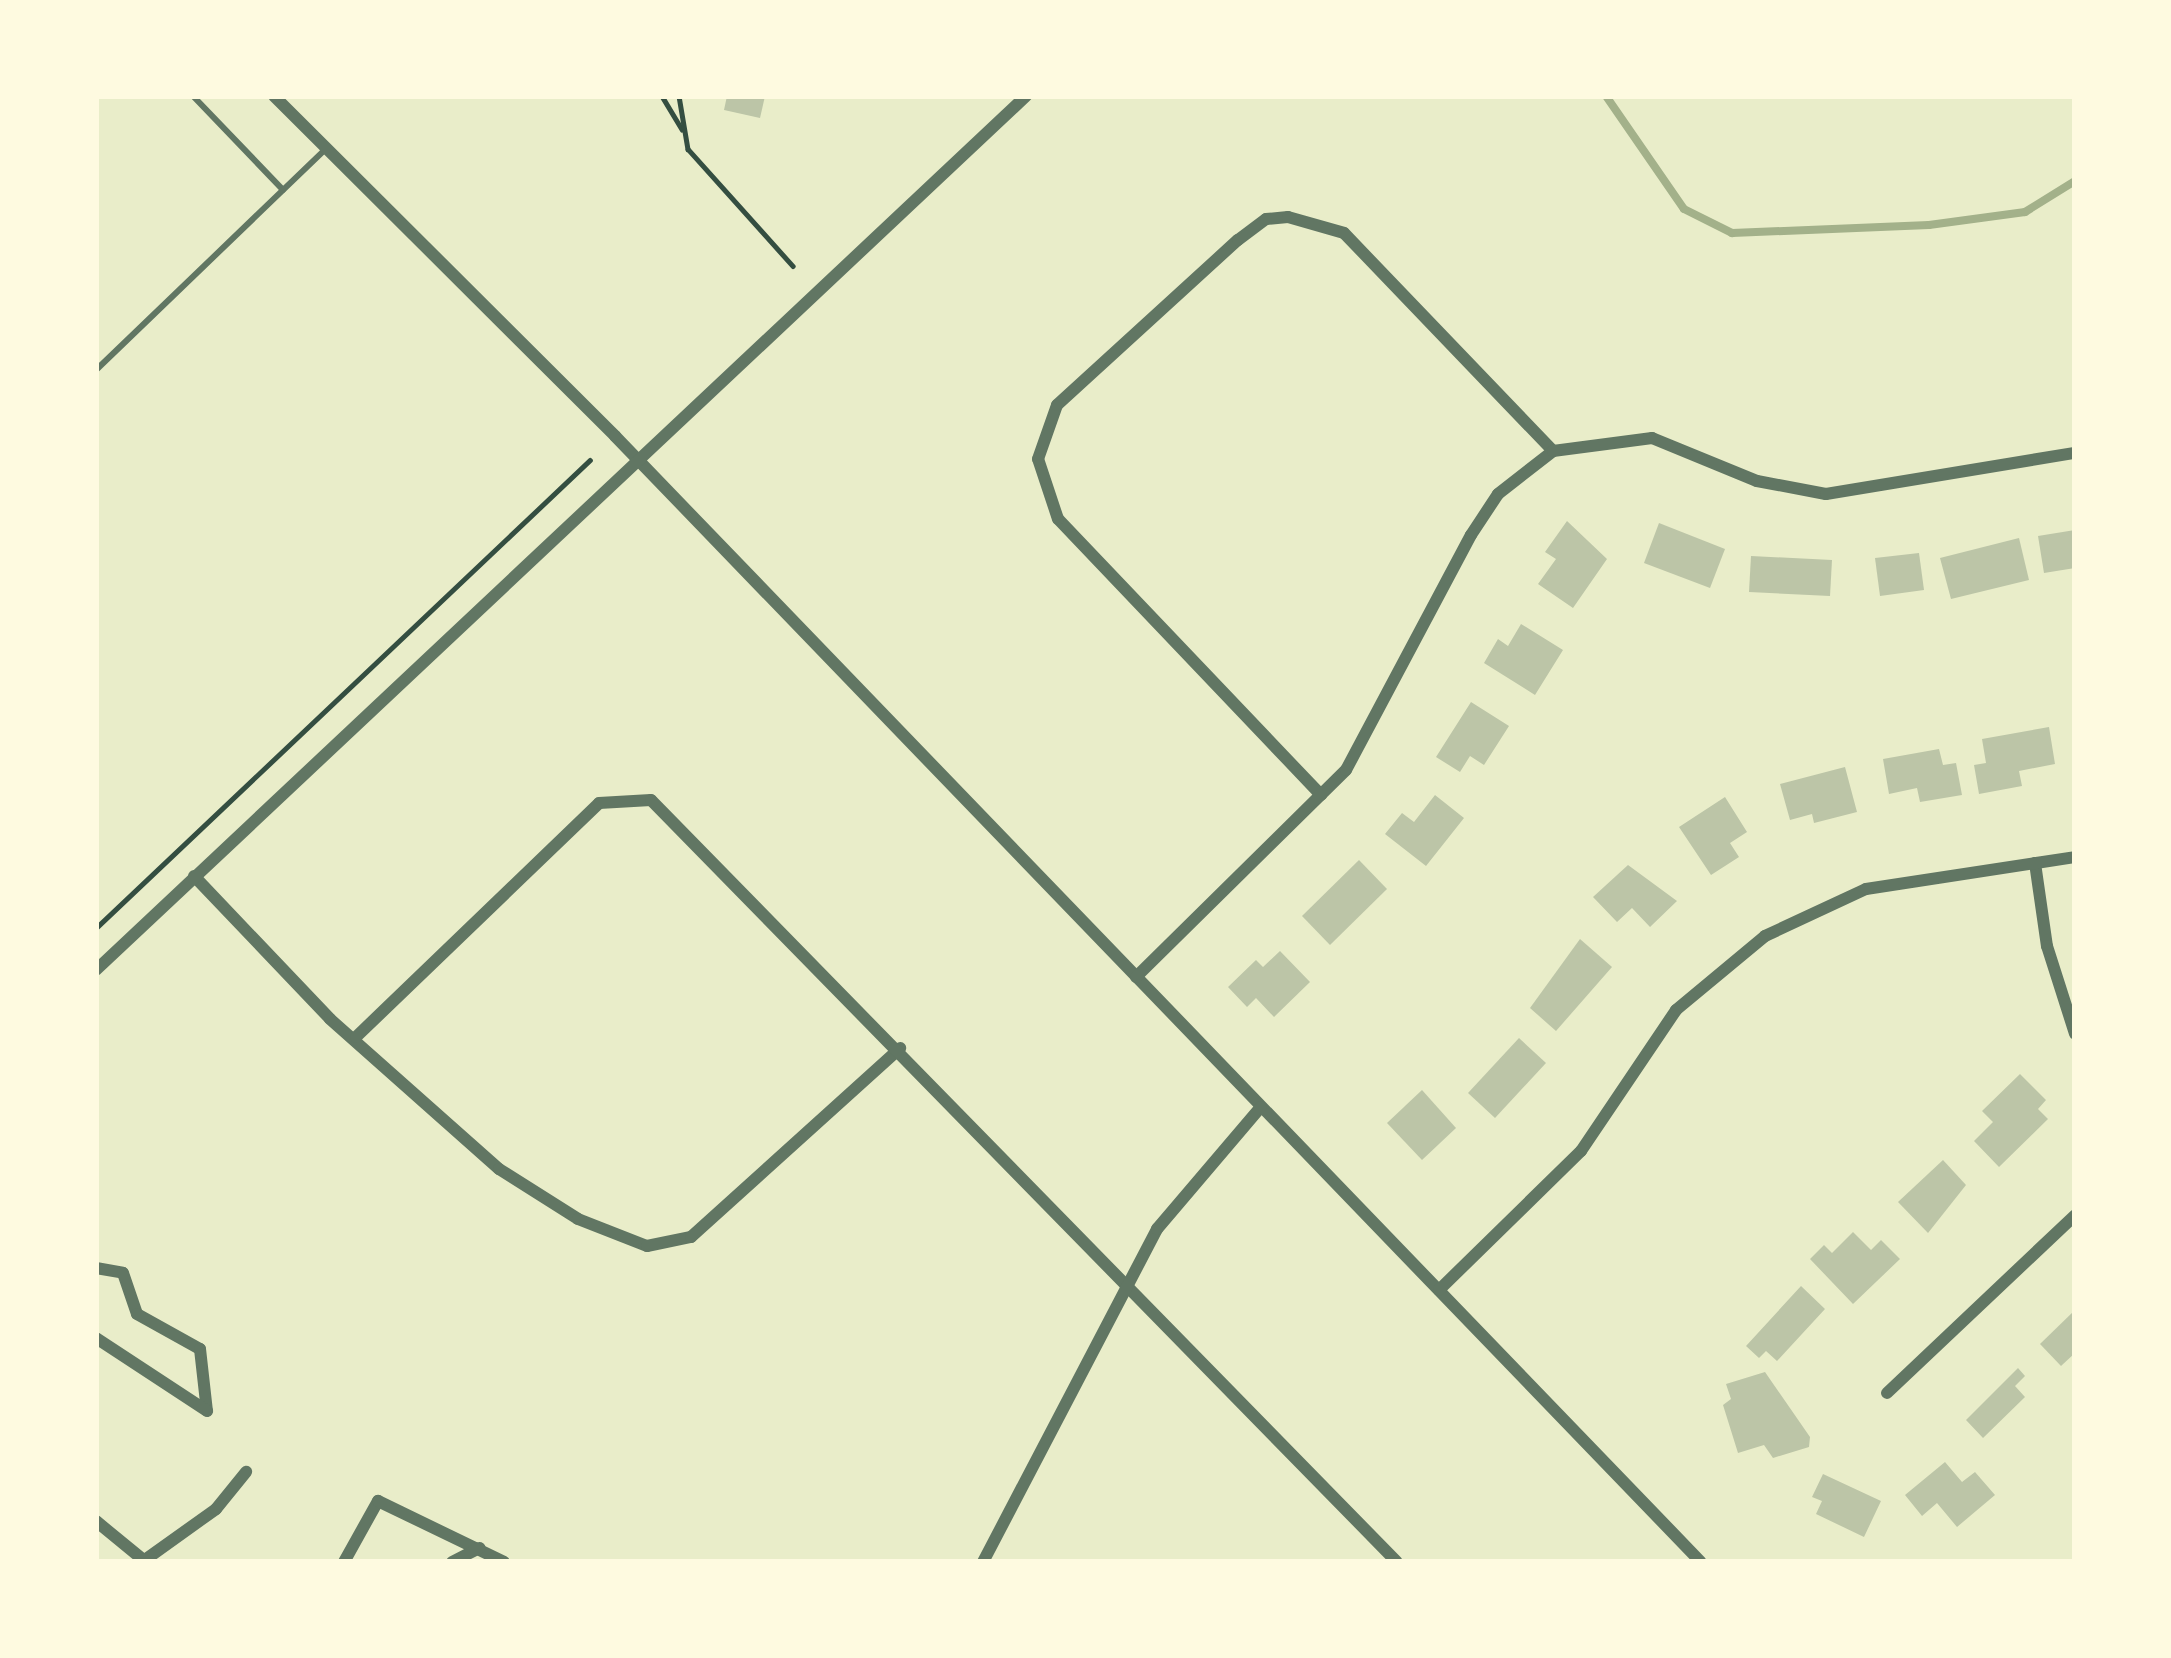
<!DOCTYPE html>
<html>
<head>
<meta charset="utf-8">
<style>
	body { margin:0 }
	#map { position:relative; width:2171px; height:1658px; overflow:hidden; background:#e9edc9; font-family:Manrope,sans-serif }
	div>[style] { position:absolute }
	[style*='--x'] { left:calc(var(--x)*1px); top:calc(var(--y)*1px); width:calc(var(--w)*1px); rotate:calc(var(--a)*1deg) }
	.stream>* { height:8px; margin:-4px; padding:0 4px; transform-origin:4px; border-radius:4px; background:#a3b18a }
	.building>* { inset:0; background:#bcc5a7 }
	.path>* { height:4.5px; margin:-2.25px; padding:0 2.25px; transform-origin:2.25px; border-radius:2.25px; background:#344e41 }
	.service>* { height:6px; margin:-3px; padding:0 3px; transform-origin:3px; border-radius:3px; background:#617663 }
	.minor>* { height:12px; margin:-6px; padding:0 6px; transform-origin:6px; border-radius:6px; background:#617663 }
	span { translate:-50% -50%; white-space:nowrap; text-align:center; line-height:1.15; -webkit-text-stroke:12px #fefae0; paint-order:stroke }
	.frame { position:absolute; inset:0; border:99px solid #fefae0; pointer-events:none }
</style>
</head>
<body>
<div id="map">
	<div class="stream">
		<div style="--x:1606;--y:96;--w:137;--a:55.4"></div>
		<div style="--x:1684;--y:209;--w:54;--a:26.6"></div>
		<div style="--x:1732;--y:233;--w:197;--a:-2.3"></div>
		<div style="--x:1929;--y:225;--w:97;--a:-7.7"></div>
		<div style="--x:2025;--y:212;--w:59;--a:-31.8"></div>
	</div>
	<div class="building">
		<div style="clip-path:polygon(727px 96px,765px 96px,760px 118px,724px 110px)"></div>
		<div style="clip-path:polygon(1567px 521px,1607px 559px,1573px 608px,1538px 584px,1556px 559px,1545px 552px)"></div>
		<div style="clip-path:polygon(1659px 523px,1725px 549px,1710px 588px,1644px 563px)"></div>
		<div style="clip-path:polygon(2075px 530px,2075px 568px,2044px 573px,2038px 536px)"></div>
		<div style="clip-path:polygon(2019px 538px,2029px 580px,1951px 599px,1940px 558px)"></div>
		<div style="clip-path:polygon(1919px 553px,1924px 590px,1880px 596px,1875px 558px)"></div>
		<div style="clip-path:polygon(1751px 556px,1832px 560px,1830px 596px,1749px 592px)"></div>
		<div style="clip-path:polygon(1521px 624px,1563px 650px,1535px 695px,1484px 663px,1498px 639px,1508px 646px)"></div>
		<div style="clip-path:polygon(1471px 702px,1509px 726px,1484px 765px,1470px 756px,1460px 772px,1436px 757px)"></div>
		<div style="clip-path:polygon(2049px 727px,2055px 764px,2019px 771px,2022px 786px,1979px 794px,1974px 765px,1986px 763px,1982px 739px)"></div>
		<div style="clip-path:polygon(1939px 749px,1943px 765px,1956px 763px,1962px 795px,1920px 802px,1917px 788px,1889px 794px,1883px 759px)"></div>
		<div style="clip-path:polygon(1845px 767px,1857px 812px,1814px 823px,1812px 814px,1790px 820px,1780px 784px)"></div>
		<div style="clip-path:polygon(1435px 795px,1464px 818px,1426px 866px,1385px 834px,1402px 813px,1414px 822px)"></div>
		<div style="clip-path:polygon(1725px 797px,1747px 832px,1730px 843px,1739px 857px,1711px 875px,1679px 827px)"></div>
		<div style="clip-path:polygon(1359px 860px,1387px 889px,1330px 945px,1302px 916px)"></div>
		<div style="clip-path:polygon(1628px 865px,1677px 901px,1650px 927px,1632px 908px,1617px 922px,1593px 897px)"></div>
		<div style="clip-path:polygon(1580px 939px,1612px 967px,1556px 1031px,1530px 1008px)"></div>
		<div style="clip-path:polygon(1280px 951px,1310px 982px,1274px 1017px,1256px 998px,1247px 1007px,1228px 987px,1256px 960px,1263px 967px)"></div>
		<div style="clip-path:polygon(1519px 1038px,1546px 1063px,1495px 1118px,1468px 1093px)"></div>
		<div style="clip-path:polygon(2020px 1074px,2046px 1100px,2038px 1109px,2048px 1119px,1999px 1167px,1974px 1141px,1993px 1122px,1982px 1111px)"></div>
		<div style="clip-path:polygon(1422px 1090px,1456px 1128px,1422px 1160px,1387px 1123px)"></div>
		<div style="clip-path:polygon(1943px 1160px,1966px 1185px,1928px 1233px,1898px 1202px)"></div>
		<div style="clip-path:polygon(1853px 1232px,1871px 1250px,1881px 1240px,1900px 1259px,1853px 1304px,1810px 1259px,1824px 1245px,1832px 1253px)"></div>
		<div style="clip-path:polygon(1801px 1286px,1825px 1309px,1777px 1361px,1766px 1351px,1759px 1358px,1746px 1346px)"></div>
		<div style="clip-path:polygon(2075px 1310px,2075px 1353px,2061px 1366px,2040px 1344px)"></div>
		<div style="clip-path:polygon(2018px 1368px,2025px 1376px,2015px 1386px,2025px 1397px,1983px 1438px,1966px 1420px)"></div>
		<div style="clip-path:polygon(1765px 1372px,1810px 1437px,1809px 1447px,1773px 1458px,1764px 1445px,1738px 1453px,1723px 1405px,1731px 1399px,1726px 1384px)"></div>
		<div style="clip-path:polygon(1945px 1462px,1962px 1482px,1975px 1472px,1995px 1495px,1957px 1527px,1937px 1503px,1922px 1516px,1905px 1495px)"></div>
		<div style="clip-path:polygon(1823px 1474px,1881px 1501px,1864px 1537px,1816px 1514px,1822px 1501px,1812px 1497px)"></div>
	</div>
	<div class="path">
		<div style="--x:662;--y:96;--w:39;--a:59"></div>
		<div style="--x:679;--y:96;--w:54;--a:80.4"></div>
		<div style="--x:688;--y:149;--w:157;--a:48.1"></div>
		<div style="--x:96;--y:928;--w:680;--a:-43.45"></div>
	</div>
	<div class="service">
		<div style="--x:193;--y:96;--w:130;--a:46.2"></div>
		<div style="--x:96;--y:370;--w:320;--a:-43.9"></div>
	</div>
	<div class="minor">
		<div style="--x:274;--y:96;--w:482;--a:44.9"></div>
		<div style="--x:615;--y:436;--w:1564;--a:46.04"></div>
		<div style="--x:1321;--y:795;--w:381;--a:-133.6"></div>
		<div style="--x:1058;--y:519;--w:63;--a:-108.4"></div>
		<div style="--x:1038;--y:459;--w:57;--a:-70.6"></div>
		<div style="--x:1057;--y:405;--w:245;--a:-42.4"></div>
		<div style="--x:1238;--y:240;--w:35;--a:-37"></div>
		<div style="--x:1266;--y:219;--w:22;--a:-5"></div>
		<div style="--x:1288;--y:217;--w:58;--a:15.9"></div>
		<div style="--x:1344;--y:233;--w:302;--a:46.2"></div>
		<div style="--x:2035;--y:863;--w:84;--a:81.8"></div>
		<div style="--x:2047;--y:946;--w:92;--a:72.3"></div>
		<div style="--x:194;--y:876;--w:197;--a:46.4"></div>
		<div style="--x:330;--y:1019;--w:226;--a:41.6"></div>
		<div style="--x:499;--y:1169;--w:93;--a:32.3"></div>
		<div style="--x:578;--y:1219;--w:74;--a:21.4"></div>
		<div style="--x:647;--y:1246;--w:45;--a:-11.6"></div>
		<div style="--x:691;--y:1237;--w:282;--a:-42.1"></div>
		<div style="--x:96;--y:970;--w:1276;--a:-43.22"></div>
		<div style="--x:1136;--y:977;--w:295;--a:-44.6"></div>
		<div style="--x:1346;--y:770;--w:266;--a:-62"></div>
		<div style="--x:1471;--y:535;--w:49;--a:-56.6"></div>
		<div style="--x:1498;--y:494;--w:70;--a:-38"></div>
		<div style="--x:1553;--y:451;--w:100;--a:-7.5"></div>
		<div style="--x:1652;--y:438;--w:113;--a:22.3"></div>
		<div style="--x:1757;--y:481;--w:70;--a:10.7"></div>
		<div style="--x:1826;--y:494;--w:252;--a:-9.4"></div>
		<div style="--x:356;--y:1037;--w:337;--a:-43.9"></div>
		<div style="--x:599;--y:803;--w:52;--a:-3.3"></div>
		<div style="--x:651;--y:800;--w:1066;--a:45.61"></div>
		<div style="--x:96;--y:1268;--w:27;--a:10"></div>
		<div style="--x:123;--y:1273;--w:43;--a:71.1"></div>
		<div style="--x:137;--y:1314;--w:72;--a:29.1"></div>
		<div style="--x:200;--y:1349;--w:62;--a:83.6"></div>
		<div style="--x:1439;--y:1290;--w:199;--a:-44.4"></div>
		<div style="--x:1581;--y:1151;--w:170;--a:-56"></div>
		<div style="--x:1676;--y:1010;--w:116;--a:-39.7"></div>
		<div style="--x:1765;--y:936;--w:111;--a:-25"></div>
		<div style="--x:1866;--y:889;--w:211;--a:-8.7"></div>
		<div style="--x:96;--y:1338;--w:133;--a:33.3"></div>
		<div style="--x:1887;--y:1393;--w:259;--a:-43.4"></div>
		<div style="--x:96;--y:1521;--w:65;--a:39.4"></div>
		<div style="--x:142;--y:1562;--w:91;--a:-35.6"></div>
		<div style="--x:216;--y:1509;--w:48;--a:-51"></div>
		<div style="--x:344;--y:1562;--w:70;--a:-60.9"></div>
		<div style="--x:378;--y:1501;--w:140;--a:25.8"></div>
		<div style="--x:452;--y:1562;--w:31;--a:-27"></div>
		<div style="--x:983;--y:1562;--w:376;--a:-62.4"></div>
		<div style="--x:1157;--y:1229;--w:160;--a:-49.6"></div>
	</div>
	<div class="frame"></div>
</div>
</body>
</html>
